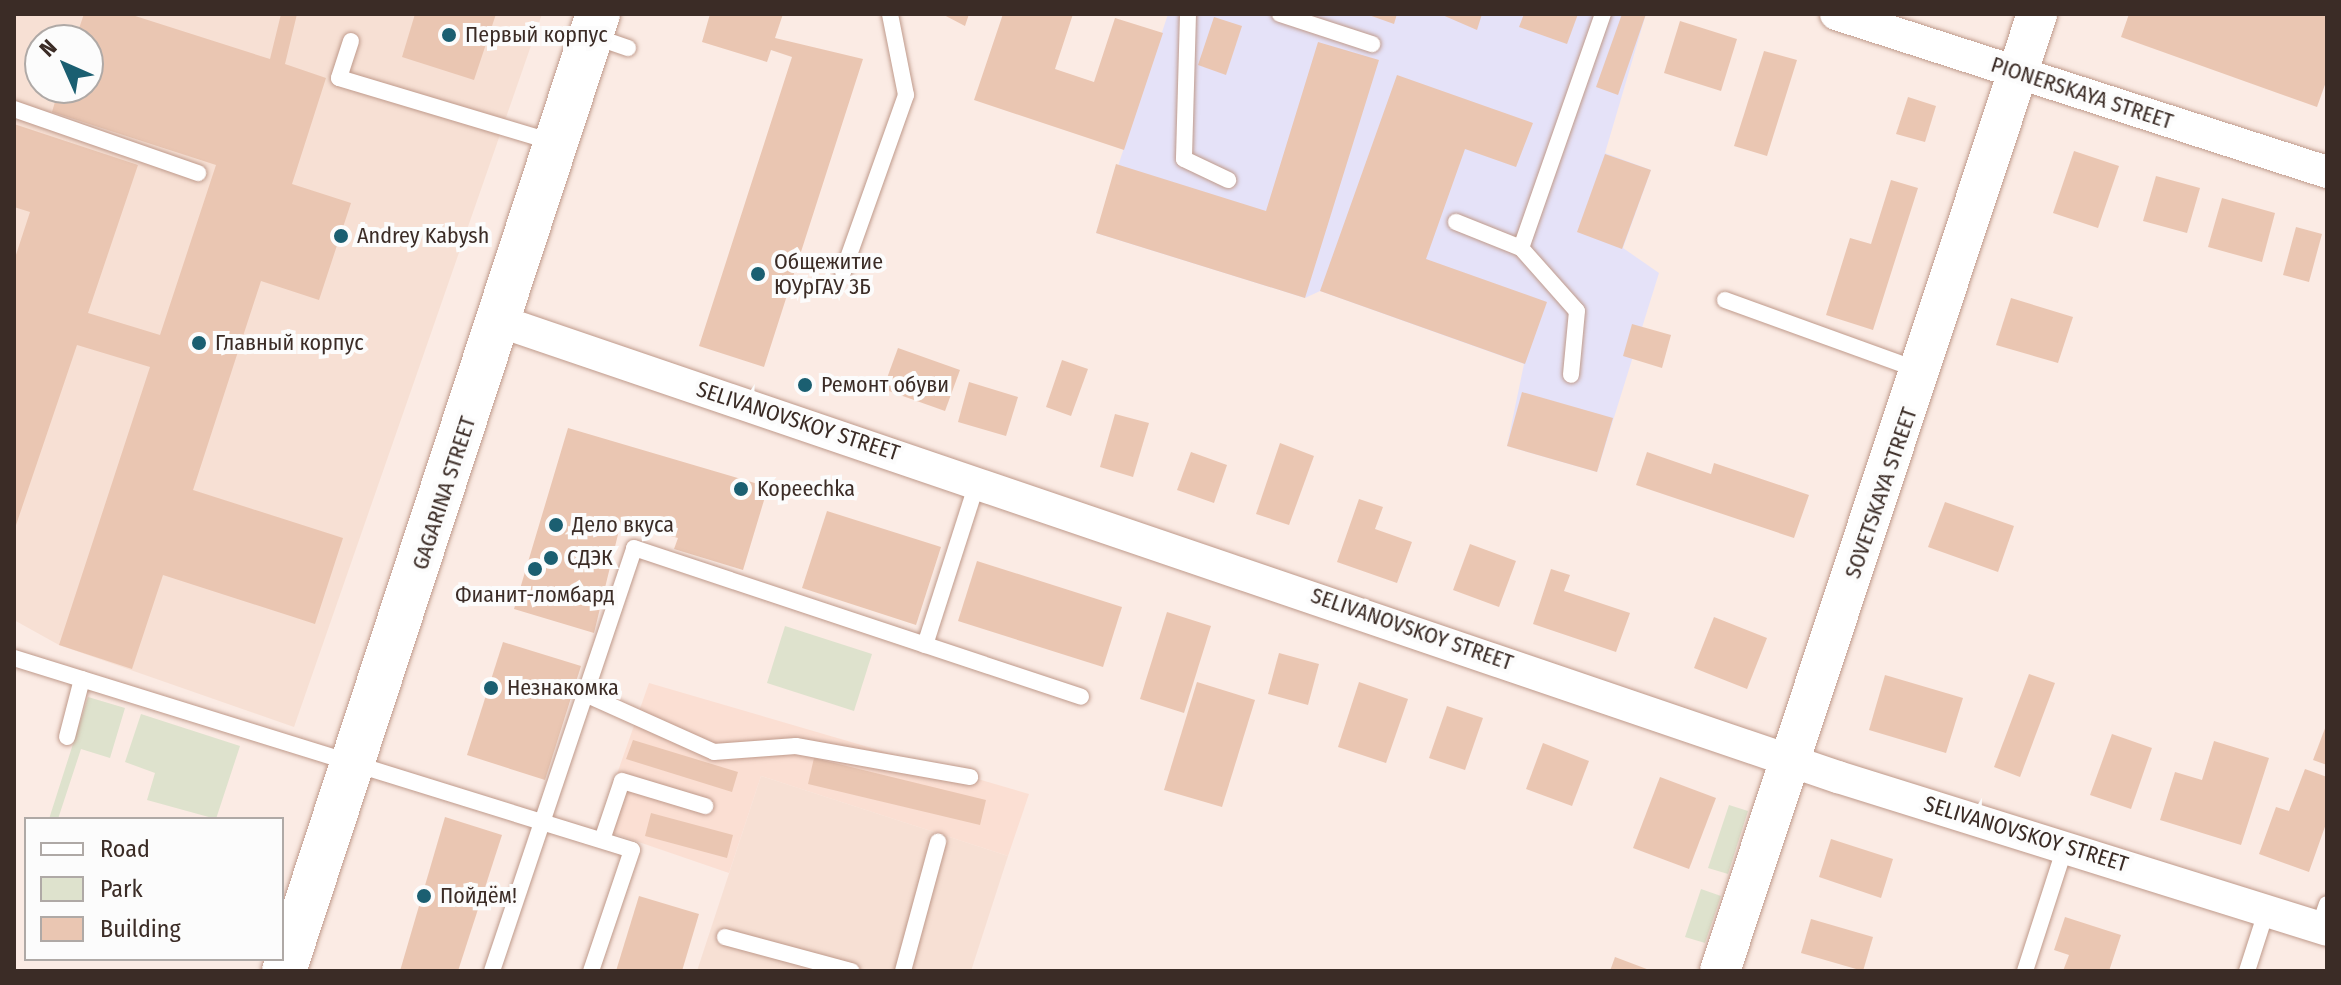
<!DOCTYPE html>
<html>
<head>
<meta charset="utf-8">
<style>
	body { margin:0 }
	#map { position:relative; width:2341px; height:985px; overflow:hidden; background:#fbebe4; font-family:"Fira Sans Condensed",sans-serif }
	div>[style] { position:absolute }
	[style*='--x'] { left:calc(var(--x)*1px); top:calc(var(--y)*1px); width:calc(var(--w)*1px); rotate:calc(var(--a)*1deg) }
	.commercial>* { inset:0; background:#e5e2f8 }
	.built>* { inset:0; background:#fbdfd3 }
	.education>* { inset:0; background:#f7e0d4 }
	.green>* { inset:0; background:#dee2cd }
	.building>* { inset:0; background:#eac6b2 }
	.roads { filter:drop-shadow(0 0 2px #bf9a8b) drop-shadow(0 0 2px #bf9a8b) }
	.service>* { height:16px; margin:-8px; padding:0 8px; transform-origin:8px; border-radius:8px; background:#fff }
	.minor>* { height:32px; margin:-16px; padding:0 16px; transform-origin:16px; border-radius:16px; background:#fff }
	.tertiary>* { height:40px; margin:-20px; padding:0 20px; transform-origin:20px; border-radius:20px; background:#fff }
	.secondary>* { height:44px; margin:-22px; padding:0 22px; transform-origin:22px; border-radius:22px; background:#fff }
	.dots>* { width:22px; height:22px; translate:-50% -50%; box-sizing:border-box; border:4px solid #fcfcfc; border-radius:50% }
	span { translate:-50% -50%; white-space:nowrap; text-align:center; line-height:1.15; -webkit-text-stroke:8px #fcfcfc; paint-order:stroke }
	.poi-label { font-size:22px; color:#3b2c26 }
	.left { translate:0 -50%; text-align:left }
	.street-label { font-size:22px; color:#3b2c26 }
	.frame { position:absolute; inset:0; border:16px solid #3b2c26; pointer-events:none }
	.legend { position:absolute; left:24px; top:817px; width:260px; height:144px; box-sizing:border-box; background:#fcfcfc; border:2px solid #afa9a6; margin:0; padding:10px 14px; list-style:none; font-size:24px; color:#3b2c26 }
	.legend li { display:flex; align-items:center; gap:16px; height:40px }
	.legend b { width:40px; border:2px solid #afa9a6 }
	.north { position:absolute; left:24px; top:24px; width:80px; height:80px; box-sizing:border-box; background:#fcfcfc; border:2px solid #afa9a6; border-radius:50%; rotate:315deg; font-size:22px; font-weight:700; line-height:32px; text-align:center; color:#3b2c26 }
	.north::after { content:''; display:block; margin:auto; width:28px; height:36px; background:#1b5f71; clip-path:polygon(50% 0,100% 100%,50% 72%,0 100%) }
</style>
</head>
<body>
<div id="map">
	<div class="commercial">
		<div style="clip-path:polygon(1168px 14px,1646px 14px,1605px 153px,1651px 170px,1623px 248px,1659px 273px,1597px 472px,1507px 446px,1524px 364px,1320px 291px,1305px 298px,1096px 233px)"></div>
	</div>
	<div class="built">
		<div style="clip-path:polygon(649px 683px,1029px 794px,1008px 856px,761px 776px,729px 873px,598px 828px)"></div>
	</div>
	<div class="education">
		<div style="clip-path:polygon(evenodd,14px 14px,542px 14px,294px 727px,59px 645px,14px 620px,14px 14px,40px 40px,88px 40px,88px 88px,40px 88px,40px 40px)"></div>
		<div style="clip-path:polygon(761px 776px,1008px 856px,971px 971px,697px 971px)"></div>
	</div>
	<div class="green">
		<div style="clip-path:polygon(785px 626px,872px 654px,854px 711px,767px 683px)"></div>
		<div style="clip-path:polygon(88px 697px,125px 708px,110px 758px,81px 749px,58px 819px,49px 819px)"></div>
		<div style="clip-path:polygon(141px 714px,240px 746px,216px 819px,147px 800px,155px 773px,125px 762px)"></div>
		<div style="clip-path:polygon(1729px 805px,1748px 811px,1728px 874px,1708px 868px)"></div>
		<div style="clip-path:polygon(1701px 889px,1721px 896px,1705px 943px,1685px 937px)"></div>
	</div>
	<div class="building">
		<div style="clip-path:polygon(84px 14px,129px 14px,270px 59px,281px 14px,297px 14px,285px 64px,326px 78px,292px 184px,351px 203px,319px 300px,261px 281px,193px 490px,343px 538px,315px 624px,163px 575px,132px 669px,59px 645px,150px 367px,77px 345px,14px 531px,14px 261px,30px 212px,14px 207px,14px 124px,138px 165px,88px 313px,160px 335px,216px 165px,52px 112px,59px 88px,88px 88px,88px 40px,75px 40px)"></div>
		<div style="clip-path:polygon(415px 14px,496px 14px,474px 80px,402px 57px)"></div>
		<div style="clip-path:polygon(710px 14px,783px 14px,775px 38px,863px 59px,764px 367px,699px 346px,792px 57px,771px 50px,767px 62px,702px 42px)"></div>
		<div style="clip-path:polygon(942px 14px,969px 14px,965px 26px)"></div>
		<div style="clip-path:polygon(1003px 14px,1073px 14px,1055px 69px,1094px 82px,1115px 18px,1163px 33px,1124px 150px,974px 100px)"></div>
		<div style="clip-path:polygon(1366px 14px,1397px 14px,1394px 24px)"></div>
		<div style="clip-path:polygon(1440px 14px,1482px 14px,1477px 30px)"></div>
		<div style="clip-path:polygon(1524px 14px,1578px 14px,1567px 44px,1519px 27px)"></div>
		<div style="clip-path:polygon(1622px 14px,1646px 14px,1618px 95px,1596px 87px)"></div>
		<div style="clip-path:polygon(2129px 14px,2327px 14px,2327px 79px,2317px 107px,2121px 37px)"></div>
		<div style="clip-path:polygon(1214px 17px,1242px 26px,1226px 75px,1198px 65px)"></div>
		<div style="clip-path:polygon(1680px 21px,1737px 39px,1721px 91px,1664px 73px)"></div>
		<div style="clip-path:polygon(1318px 42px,1379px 60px,1305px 298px,1096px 233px,1116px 164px,1266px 211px)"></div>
		<div style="clip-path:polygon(1764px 51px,1797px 60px,1767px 156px,1734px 146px)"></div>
		<div style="clip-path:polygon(1397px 75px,1533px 123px,1516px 167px,1465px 149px,1426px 259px,1547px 302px,1525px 364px,1320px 291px)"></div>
		<div style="clip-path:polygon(1908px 97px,1936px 106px,1925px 142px,1896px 134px)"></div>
		<div style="clip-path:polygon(2074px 151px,2119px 166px,2098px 228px,2053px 213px)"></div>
		<div style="clip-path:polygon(1605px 154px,1651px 170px,1622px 249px,1577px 232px)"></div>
		<div style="clip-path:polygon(2156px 176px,2200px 188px,2187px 233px,2143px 221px)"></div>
		<div style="clip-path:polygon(1891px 180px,1918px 188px,1873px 330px,1826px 315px,1850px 238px,1871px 244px)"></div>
		<div style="clip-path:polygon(2222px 198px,2275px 213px,2262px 262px,2208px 247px)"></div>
		<div style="clip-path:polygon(2296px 227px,2322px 234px,2309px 282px,2283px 275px)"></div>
		<div style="clip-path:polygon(2011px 298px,2073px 317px,2058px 363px,1996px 345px)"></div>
		<div style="clip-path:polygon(1632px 324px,1671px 335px,1662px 368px,1623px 356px)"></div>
		<div style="clip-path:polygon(898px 348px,960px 370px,945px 411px,883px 389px)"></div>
		<div style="clip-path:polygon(1062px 360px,1088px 369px,1071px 416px,1046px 407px)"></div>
		<div style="clip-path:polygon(969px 382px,1018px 397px,1006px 436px,958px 422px)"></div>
		<div style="clip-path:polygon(1522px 392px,1613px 418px,1597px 472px,1507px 446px)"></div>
		<div style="clip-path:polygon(1115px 414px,1149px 423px,1133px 477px,1100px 467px)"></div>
		<div style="clip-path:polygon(568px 428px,768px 487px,743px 570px,674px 549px,678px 538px,621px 522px,594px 633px,514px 609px)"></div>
		<div style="clip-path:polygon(1280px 443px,1314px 456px,1289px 525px,1256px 514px)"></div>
		<div style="clip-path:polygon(1191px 452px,1227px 465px,1214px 503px,1177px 490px)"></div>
		<div style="clip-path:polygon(1647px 452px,1711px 474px,1714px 463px,1809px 495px,1794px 538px,1636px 485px)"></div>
		<div style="clip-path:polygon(1359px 499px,1383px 507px,1375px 529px,1412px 542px,1397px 583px,1337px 562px)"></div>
		<div style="clip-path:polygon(1945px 502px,2014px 526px,1998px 572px,1928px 547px)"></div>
		<div style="clip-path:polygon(827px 511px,941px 547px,916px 625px,802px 588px)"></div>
		<div style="clip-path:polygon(1470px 544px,1516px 561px,1499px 607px,1453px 590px)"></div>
		<div style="clip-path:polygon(977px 561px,1122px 607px,1103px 667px,958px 621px)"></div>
		<div style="clip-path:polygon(1551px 569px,1570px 575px,1564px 591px,1630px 613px,1616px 652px,1533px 624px)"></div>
		<div style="clip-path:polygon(1167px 612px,1211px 626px,1184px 713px,1140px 699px)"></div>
		<div style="clip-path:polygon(1714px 617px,1767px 638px,1747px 689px,1694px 668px)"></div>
		<div style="clip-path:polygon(503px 642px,581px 666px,545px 780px,467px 755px)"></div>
		<div style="clip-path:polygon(1279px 653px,1319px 664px,1308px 705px,1268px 694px)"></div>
		<div style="clip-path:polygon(2029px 674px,2055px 683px,2020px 777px,1994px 767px)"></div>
		<div style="clip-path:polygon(1885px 675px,1963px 698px,1946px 753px,1869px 730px)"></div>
		<div style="clip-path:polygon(1197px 682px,1255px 700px,1222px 807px,1164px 790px)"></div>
		<div style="clip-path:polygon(1359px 682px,1408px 699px,1386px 763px,1338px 747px)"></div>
		<div style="clip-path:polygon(1447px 706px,1483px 718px,1465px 770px,1429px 758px)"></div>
		<div style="clip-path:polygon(2327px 723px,2327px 765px,2313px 760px)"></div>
		<div style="clip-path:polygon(2112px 734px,2152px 748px,2131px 809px,2090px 795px)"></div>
		<div style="clip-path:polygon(633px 740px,738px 772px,732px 792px,626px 759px)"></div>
		<div style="clip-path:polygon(2214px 741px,2269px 758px,2241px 845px,2160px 820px,2175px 772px,2202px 780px)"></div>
		<div style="clip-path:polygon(1543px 743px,1589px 761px,1572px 806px,1526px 789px)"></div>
		<div style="clip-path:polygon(814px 758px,986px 800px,980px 825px,808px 784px)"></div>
		<div style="clip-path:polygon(2305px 769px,2327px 777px,2327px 821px,2309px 872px,2259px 854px,2276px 807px,2289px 811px)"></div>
		<div style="clip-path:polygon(1660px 777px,1716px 798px,1689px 869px,1633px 848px)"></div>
		<div style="clip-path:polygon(651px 813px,733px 835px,727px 858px,645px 836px)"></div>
		<div style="clip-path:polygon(445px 817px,502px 835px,458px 971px,400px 971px)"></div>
		<div style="clip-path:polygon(1831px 839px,1893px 859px,1881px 898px,1819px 877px)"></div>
		<div style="clip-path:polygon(639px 896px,699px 914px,682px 971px,616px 971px)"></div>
		<div style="clip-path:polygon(2065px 917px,2121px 935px,2109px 971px,2063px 971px,2069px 955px,2054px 950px)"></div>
		<div style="clip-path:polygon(1811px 919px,1873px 937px,1863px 971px,1801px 953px)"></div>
		<div style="clip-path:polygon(1615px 957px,1652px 971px,1610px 971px)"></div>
	</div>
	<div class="roads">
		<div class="service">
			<div style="--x:1188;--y:14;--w:145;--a:91.6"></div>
			<div style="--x:1184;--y:159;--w:49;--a:25.5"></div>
			<div style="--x:1280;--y:14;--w:97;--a:18.1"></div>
			<div style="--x:593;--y:36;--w:37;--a:19"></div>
			<div style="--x:351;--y:41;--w:39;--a:108"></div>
			<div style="--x:339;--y:78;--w:226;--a:16.7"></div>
			<div style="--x:14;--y:109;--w:195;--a:19.2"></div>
			<div style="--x:1456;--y:222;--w:70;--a:21.8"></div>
			<div style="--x:1521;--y:248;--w:248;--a:-70.7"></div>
			<div style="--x:1521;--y:248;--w:84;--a:48.4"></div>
			<div style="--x:1577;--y:311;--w:64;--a:95.4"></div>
			<div style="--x:843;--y:272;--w:188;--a:-70.4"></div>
			<div style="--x:906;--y:95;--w:83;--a:-101.2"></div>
			<div style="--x:1725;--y:300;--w:205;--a:19.9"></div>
			<div style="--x:925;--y:645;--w:173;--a:-72.2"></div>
			<div style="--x:14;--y:658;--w:647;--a:17.26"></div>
			<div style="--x:632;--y:850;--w:128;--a:108.7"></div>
			<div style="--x:585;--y:694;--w:141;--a:24.2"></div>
			<div style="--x:714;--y:752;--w:82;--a:-4.2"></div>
			<div style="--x:796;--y:746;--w:177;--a:10.1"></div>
			<div style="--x:67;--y:737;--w:60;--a:-75.5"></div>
			<div style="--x:602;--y:840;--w:62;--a:-71.3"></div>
			<div style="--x:622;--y:781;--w:87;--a:16.8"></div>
			<div style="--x:2319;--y:927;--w:24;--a:-71"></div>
			<div style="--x:725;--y:937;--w:131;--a:15.1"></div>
			<div style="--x:492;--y:971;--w:446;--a:-71.4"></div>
			<div style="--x:634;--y:548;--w:471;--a:18.4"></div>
			<div style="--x:903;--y:971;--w:134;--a:-74.8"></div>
			<div style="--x:2025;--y:971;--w:133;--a:-72.1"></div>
			<div style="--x:2247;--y:971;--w:65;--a:-72.1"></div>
		</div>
		<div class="minor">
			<div style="--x:1836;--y:14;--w:516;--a:17.84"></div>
			<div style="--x:499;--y:321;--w:1415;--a:18.81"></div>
			<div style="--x:1838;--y:777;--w:512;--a:17.37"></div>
		</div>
		<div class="tertiary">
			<div style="--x:1720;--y:971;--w:1008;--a:-71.67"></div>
		</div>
		<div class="secondary">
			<div style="--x:284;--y:971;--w:1007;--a:-71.83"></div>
		</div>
	</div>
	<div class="dots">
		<div style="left:449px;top:35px;background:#1b5f71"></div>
		<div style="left:341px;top:236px;background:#1b5f71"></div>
		<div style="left:758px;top:274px;background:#1b5f71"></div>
		<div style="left:199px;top:343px;background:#1b5f71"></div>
		<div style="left:805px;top:385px;background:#1b5f71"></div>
		<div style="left:741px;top:489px;background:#1b5f71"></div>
		<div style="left:556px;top:525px;background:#1b5f71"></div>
		<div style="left:551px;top:558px;background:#1b5f71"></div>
		<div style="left:535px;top:569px;background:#1b5f71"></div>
		<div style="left:491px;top:688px;background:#1b5f71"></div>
		<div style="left:424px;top:896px;background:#1b5f71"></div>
	</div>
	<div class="poi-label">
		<span class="left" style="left:465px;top:35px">Первый корпус</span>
		<span class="left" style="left:357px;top:236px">Andrey Kabysh</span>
		<span class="left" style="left:774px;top:274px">Общежитие<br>ЮУрГАУ 3Б</span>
		<span class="left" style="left:215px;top:343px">Главный корпус</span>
		<span class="left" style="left:821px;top:385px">Ремонт обуви</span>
		<span class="left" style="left:757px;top:489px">Kopeechka</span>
		<span class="left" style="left:572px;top:525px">Дело вкуса</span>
		<span class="left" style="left:567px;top:558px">СДЭК</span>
		<span style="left:535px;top:595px">Фианит-ломбард</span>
		<span class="left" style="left:507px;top:688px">Незнакомка</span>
		<span class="left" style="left:440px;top:896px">Пойдём!</span>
	</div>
	<div class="street-label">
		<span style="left:2082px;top:93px;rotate:18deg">PIONERSKAYA STREET</span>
		<span style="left:798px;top:421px;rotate:18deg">SELIVANOVSKOY STREET</span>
		<span style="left:444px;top:493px;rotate:-72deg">GAGARINA STREET</span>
		<span style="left:1881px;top:493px;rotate:-71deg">SOVETSKAYA STREET</span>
		<span style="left:1412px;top:629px;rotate:19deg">SELIVANOVSKOY STREET</span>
		<span style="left:2026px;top:834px;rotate:17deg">SELIVANOVSKOY STREET</span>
	</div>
	<div class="frame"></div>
	<ul class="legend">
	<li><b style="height:10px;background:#fff"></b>Road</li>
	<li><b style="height:22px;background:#dee2cd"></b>Park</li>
	<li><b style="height:22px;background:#eac6b2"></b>Building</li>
	</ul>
	<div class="north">N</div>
</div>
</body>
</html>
